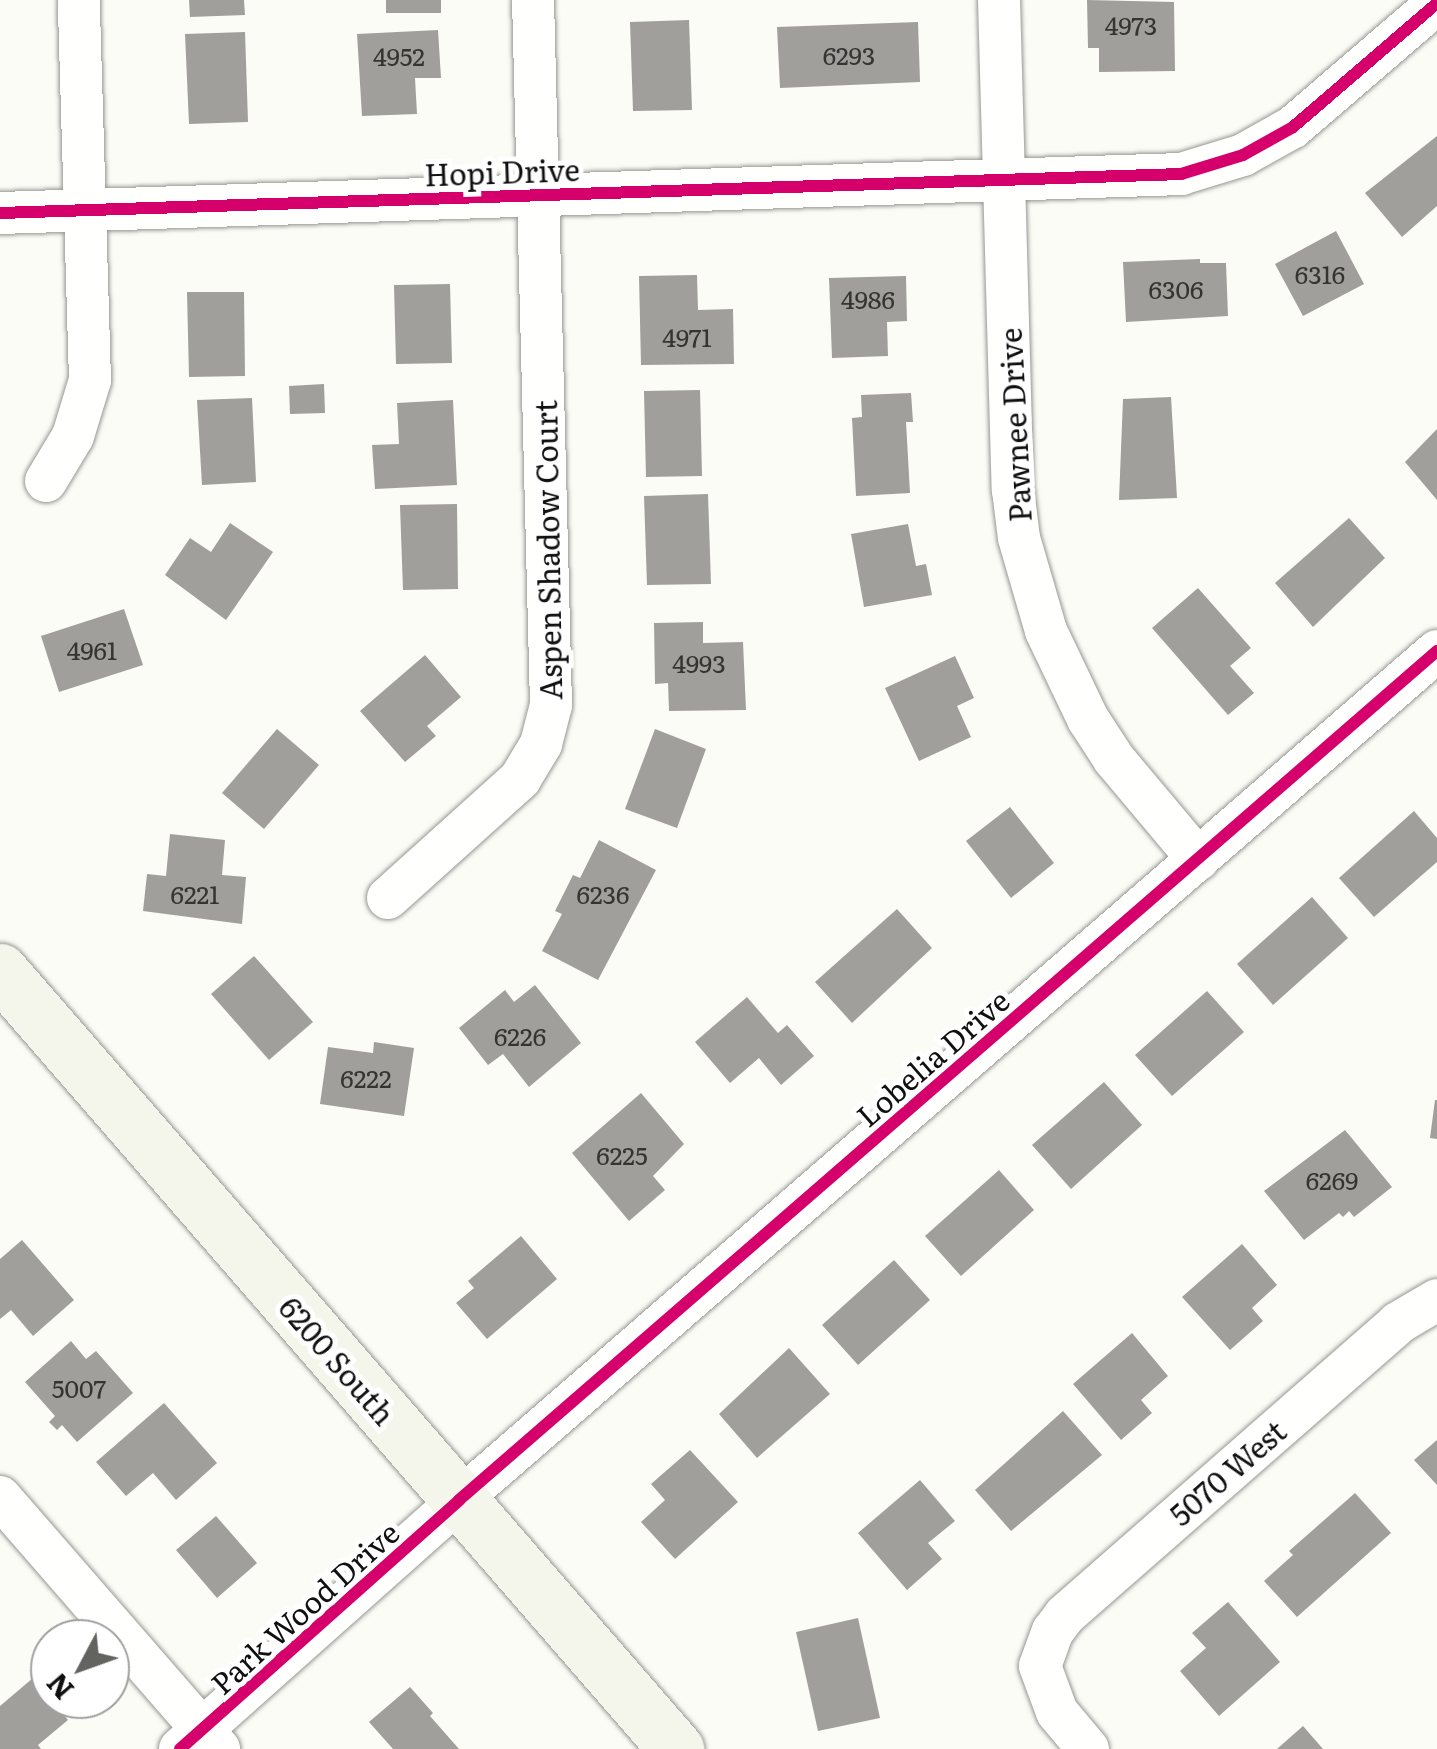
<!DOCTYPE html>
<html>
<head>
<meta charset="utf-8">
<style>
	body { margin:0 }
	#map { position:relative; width:1437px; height:1749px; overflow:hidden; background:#fcfcf6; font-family:Literata,serif }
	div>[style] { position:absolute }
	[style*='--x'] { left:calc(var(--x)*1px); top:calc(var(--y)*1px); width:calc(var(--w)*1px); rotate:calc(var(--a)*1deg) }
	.building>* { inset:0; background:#a09f9b }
	.roads { filter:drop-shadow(0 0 2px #969694) drop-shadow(0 0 2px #969694) }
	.minor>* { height:42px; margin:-21px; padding:0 21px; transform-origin:21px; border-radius:21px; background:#fffffe }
	.secondary>* { height:55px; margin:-27.5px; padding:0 27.5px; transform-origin:27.5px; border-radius:27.5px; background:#f4f6eb }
	.cycleway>* { height:12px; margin:-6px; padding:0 6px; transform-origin:6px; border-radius:6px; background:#d6006c }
	span { translate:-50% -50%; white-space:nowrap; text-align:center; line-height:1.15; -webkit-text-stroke:10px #fff; paint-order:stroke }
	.number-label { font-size:25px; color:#343433 }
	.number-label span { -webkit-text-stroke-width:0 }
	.street-label { font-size:30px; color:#101010 }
	.north { position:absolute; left:30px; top:1619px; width:100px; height:100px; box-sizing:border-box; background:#fff; border:2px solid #9f9f9f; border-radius:50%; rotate:229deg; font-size:28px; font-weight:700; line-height:40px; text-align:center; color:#101010 }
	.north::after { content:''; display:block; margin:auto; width:35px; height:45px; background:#636360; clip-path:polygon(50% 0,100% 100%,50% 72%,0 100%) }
</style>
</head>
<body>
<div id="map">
	<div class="building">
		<div style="clip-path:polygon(189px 0,244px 0,245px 15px,190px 17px)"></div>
		<div style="clip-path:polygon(386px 0,441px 0,441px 13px,386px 13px)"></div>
		<div style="clip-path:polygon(1087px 0,1174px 2px,1175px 71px,1099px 72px,1099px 48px,1088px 48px)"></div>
		<div style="clip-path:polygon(689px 20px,692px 110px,633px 111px,630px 22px)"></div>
		<div style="clip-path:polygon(918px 22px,920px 82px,780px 88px,777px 27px)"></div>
		<div style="clip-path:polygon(438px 30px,441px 78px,415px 78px,417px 114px,362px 116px,357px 34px)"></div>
		<div style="clip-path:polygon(245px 32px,248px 122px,189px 124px,185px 34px)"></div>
		<div style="clip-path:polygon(1437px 136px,1437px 206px,1402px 237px,1365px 193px)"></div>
		<div style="clip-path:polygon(1336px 231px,1364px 284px,1303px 316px,1275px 264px)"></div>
		<div style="clip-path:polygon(1200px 259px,1200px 263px,1226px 263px,1228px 316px,1126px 322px,1123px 262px)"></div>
		<div style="clip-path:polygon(697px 275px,698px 310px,733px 309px,734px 364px,641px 365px,639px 276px)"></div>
		<div style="clip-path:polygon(906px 276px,907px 321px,887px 322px,888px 356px,832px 358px,829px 278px)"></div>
		<div style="clip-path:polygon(450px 284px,452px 363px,396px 364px,394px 285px)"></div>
		<div style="clip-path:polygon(187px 292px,244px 292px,245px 376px,189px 377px)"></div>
		<div style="clip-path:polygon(324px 384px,325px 413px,290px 414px,289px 386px)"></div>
		<div style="clip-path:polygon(700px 390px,702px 476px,646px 477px,644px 391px)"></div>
		<div style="clip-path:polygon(911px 393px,913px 422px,906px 422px,910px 493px,856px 496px,852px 418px,862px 417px,861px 395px)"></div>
		<div style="clip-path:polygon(1171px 397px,1177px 498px,1119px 500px,1123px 399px)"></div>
		<div style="clip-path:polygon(252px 398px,256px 482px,202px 485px,197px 400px)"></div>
		<div style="clip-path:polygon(453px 400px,457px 485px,375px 489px,372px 445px,399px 444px,397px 403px)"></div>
		<div style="clip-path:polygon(1437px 429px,1437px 500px,1405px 462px)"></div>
		<div style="clip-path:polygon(708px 494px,711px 584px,647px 585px,644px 496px)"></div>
		<div style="clip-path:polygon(457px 504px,458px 589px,403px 590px,400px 505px)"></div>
		<div style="clip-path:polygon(1349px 518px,1385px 558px,1313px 627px,1275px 583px)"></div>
		<div style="clip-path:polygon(230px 523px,273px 552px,226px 620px,165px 575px,190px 538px,211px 552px)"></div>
		<div style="clip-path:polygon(908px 524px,916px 566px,926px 564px,932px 595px,864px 607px,851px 534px)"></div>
		<div style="clip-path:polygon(1198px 588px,1251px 648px,1230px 666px,1254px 693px,1228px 715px,1152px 628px)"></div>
		<div style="clip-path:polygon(124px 609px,143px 665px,59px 692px,41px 636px)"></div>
		<div style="clip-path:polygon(703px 622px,703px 643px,743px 642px,746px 710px,669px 711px,668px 683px,655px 684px,654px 623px)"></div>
		<div style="clip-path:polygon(425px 655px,461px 697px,427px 726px,436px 736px,405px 762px,360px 711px)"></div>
		<div style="clip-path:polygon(955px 656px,974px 698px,957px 706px,971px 737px,919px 761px,885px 688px)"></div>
		<div style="clip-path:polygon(277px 729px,319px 765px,264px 829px,222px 793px)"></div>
		<div style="clip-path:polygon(655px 729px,706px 749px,677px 828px,625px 809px)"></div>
		<div style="clip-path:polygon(1010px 807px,1054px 863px,1011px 898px,966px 841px)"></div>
		<div style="clip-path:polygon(1414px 811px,1437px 838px,1437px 862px,1374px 917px,1339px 878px)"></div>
		<div style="clip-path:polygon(170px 834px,225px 840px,222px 875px,246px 877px,242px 924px,143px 911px,147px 874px,166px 876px)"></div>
		<div style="clip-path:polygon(599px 840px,656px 870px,598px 980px,542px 951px,562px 914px,555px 911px,573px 875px,580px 878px)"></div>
		<div style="clip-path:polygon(1312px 897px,1348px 938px,1273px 1005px,1237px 964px)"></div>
		<div style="clip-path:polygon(897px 909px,932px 948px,852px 1023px,815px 982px)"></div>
		<div style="clip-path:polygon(254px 956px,313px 1022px,269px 1060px,211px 994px)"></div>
		<div style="clip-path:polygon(535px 985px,581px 1043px,529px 1087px,503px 1054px,488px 1065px,459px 1028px,505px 990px,514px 1002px)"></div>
		<div style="clip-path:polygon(1207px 991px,1244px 1032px,1172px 1096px,1135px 1055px)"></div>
		<div style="clip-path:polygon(747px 997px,778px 1033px,787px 1025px,814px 1056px,781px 1085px,759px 1058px,730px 1083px,695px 1042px)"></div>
		<div style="clip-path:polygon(374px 1042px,414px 1048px,404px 1116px,320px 1104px,328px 1047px,373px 1053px)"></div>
		<div style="clip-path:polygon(1104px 1082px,1142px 1125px,1071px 1189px,1032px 1145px)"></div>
		<div style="clip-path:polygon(641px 1093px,684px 1144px,653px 1176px,665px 1190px,629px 1221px,572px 1153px)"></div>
		<div style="clip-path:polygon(1435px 1100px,1437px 1100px,1437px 1139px,1430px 1138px)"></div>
		<div style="clip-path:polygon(1345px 1130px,1392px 1187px,1354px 1217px,1349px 1211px,1343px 1217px,1339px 1213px,1304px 1240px,1264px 1191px)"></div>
		<div style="clip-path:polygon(999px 1170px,1034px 1210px,961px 1276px,925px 1236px)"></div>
		<div style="clip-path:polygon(521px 1236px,557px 1279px,487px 1339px,456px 1303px,474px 1288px,468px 1281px)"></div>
		<div style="clip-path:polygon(22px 1240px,74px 1300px,33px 1336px,11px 1310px,0 1319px,0 1259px)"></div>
		<div style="clip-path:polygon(1242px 1244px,1277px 1285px,1252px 1308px,1263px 1321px,1230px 1350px,1182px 1297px)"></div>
		<div style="clip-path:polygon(894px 1260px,930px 1300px,858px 1365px,822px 1325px)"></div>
		<div style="clip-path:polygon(1132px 1333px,1168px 1376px,1141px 1400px,1152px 1413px,1121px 1440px,1073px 1384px)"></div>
		<div style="clip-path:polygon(71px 1341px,86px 1359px,96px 1351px,133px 1393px,77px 1442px,62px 1425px,57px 1430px,49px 1422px,55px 1416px,25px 1382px)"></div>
		<div style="clip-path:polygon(789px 1348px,830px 1394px,757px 1458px,719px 1414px)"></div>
		<div style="clip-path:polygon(164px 1403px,217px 1463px,176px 1500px,153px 1473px,126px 1496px,96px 1462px)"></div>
		<div style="clip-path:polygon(1063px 1411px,1102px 1455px,1011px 1531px,975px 1490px)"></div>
		<div style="clip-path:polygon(1437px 1440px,1437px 1485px,1414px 1460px)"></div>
		<div style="clip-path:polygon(690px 1450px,738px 1502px,675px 1559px,641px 1522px,665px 1500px,651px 1484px)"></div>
		<div style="clip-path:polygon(920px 1480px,955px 1521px,928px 1543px,942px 1559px,907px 1590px,858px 1533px)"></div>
		<div style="clip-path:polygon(1355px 1493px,1391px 1533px,1297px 1617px,1264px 1581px,1293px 1555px,1289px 1551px)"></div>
		<div style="clip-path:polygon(216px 1516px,257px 1563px,217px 1598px,176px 1550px)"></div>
		<div style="clip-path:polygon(1228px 1602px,1280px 1662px,1219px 1716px,1180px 1671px,1206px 1648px,1192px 1633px)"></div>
		<div style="clip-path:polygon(858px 1618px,880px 1718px,818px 1731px,796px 1632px)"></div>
		<div style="clip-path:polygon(33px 1678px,68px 1720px,38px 1745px,41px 1749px,0 1749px,0 1706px)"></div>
		<div style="clip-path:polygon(410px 1687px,433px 1713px,430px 1716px,459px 1749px,393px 1749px,369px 1722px)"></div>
		<div style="clip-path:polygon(1303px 1726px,1323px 1749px,1277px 1749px)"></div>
	</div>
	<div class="roads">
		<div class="minor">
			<div style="--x:999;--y:0;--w:490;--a:88.4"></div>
			<div style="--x:1013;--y:490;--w:48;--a:82.9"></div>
			<div style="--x:1019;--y:538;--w:97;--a:73.8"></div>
			<div style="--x:1046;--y:631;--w:98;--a:64.5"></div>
			<div style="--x:1088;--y:719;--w:48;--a:57"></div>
			<div style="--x:1114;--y:759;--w:131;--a:50"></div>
			<div style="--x:0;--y:213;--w:1182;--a:-1.89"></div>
			<div style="--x:1181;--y:174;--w:65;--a:-17"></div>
			<div style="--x:1243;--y:155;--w:57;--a:-29.2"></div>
			<div style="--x:1293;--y:127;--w:190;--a:-40.7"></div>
			<div style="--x:46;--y:481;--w:52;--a:-59"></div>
			<div style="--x:73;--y:436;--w:59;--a:-73.1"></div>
			<div style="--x:90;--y:380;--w:380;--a:-91.7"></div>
			<div style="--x:388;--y:898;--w:178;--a:-42"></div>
			<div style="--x:520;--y:779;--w:41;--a:-59"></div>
			<div style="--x:541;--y:744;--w:40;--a:-75.6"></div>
			<div style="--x:551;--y:705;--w:705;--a:-91.46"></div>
			<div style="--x:0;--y:1497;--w:334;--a:49"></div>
			<div style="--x:180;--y:1749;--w:374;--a:-41.7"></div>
			<div style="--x:459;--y:1500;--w:1295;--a:-40.96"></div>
			<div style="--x:1088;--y:1749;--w:48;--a:-130"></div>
			<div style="--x:1057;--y:1712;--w:49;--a:-110.3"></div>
			<div style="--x:1040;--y:1666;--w:37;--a:-70"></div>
			<div style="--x:1053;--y:1631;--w:20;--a:-53"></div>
			<div style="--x:1065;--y:1615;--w:443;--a:-41.2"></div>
			<div style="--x:1398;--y:1323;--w:45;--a:-30.5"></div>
		</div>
		<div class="secondary">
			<div style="--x:0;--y:971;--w:1031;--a:49.01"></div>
		</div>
	</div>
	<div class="cycleway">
		<div style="--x:0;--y:213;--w:1182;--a:-1.89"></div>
		<div style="--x:1181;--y:174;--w:65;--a:-17"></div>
		<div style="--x:1243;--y:155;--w:57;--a:-29.2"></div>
		<div style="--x:1293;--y:127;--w:190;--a:-40.7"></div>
		<div style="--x:180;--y:1749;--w:374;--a:-41.7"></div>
		<div style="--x:459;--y:1500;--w:1295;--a:-40.96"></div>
	</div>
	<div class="number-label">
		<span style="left:1131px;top:25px">4973</span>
		<span style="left:849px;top:55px">6293</span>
		<span style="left:399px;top:56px">4952</span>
		<span style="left:1320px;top:274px">6316</span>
		<span style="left:1176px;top:289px">6306</span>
		<span style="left:868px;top:299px">4986</span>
		<span style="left:687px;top:337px">4971</span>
		<span style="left:92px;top:650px">4961</span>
		<span style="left:699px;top:663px">4993</span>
		<span style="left:195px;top:894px">6221</span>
		<span style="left:603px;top:894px">6236</span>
		<span style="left:520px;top:1036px">6226</span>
		<span style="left:366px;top:1078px">6222</span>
		<span style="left:622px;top:1155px">6225</span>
		<span style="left:1332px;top:1180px">6269</span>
		<span style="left:79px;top:1388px">5007</span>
	</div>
	<div class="street-label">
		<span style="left:502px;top:171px;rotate:-2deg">Hopi Drive</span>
		<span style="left:1014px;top:425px;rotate:-93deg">Pawnee Drive</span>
		<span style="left:547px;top:550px;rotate:-91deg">Aspen Shadow Court</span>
		<span style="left:932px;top:1057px;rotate:-41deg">Lobelia Drive</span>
		<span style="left:338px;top:1360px;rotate:49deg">6200 South</span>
		<span style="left:1227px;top:1472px;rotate:-41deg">5070 West</span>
		<span style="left:304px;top:1607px;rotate:-42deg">Park Wood Drive</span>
	</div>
	<div class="north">N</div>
</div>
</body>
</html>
